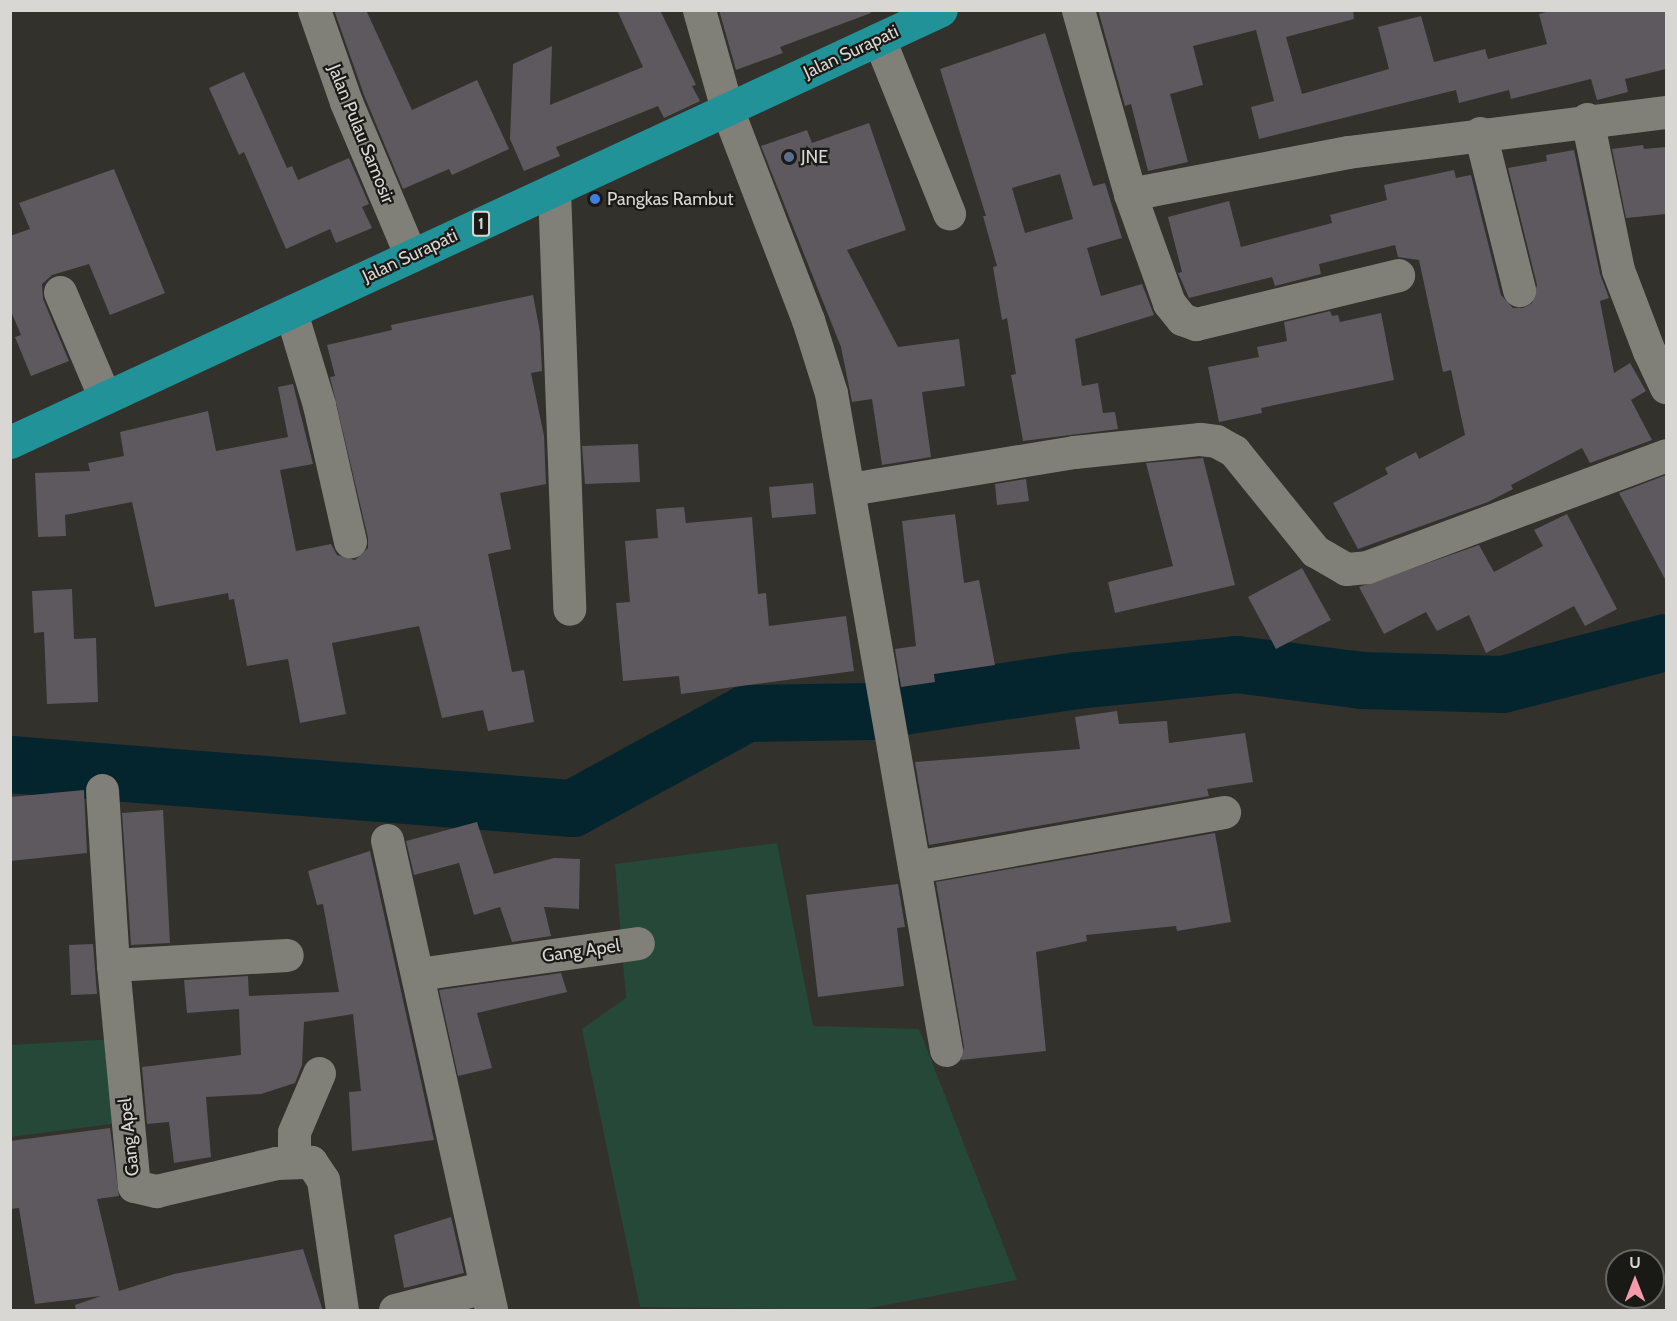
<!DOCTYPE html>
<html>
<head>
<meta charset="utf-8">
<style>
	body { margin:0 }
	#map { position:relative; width:1677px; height:1321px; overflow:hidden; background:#32312c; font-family:Cabin,sans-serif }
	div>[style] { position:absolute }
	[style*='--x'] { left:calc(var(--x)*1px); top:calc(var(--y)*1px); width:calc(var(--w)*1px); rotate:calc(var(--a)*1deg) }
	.green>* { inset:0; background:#264839 }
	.river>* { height:57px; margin:-28.5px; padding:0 28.5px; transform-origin:28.5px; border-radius:28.5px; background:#05252e }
	.building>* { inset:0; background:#5d595e }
	.minor>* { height:33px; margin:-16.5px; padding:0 16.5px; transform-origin:16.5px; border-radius:16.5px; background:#807f78 }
	.highway>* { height:33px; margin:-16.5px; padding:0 16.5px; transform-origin:16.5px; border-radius:16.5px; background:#209298 }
	.dots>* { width:16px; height:16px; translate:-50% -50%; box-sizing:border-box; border:3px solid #191916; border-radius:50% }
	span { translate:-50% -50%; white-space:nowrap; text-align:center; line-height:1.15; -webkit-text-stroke:4.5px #191916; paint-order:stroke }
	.shield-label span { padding:2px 4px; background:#191916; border:2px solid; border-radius:4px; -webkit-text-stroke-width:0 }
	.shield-label { font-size:16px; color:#d8d7d4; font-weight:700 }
	.street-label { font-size:18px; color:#d8d7d4 }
	.poi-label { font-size:18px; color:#d8d7d4 }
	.left { translate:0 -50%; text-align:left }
	.frame { position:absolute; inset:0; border:12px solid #d8d7d4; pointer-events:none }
	.north { position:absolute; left:1605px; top:1249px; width:60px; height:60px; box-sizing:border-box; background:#191916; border:2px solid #656562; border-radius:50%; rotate:0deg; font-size:16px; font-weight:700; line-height:24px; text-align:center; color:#d8d7d4 }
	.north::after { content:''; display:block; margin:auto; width:21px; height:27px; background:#f39aab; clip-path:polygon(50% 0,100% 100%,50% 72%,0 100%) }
</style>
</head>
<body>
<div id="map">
	<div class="green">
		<div style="clip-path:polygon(777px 843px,813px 1026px,919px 1029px,1017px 1280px,860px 1310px,640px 1307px,582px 1029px,626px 998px,615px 864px)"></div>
		<div style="clip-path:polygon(114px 1039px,119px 1123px,11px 1137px,11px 1045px)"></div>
	</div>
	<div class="river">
		<div style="--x:10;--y:764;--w:564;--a:4.48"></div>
		<div style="--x:572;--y:808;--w:198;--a:-28.6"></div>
		<div style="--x:746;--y:713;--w:123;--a:-0.9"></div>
		<div style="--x:869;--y:711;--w:210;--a:-8.5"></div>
		<div style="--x:1077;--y:680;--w:160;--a:-5.7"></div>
		<div style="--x:1236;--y:664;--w:127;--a:7.2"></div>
		<div style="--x:1362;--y:680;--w:140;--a:1.6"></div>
		<div style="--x:1502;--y:684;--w:169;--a:-14.4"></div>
	</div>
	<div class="building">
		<div style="clip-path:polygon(334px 10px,366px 10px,412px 110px,477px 80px,509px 149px,452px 175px,449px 169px,403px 189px,364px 95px)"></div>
		<div style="clip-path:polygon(617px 10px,660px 10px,696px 85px,692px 86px,700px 101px,664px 118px,658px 106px,556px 147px,560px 156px,524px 171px,510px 139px,513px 64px,552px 46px,550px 105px,643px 67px)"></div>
		<div style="clip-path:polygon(719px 10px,870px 10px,871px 13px,780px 47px,783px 53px,736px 70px)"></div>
		<div style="clip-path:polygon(1098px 10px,1353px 10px,1354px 19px,1286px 37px,1302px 94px,1389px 69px,1378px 27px,1421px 16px,1434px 62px,1485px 49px,1488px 59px,1547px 44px,1539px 14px,1553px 10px,1666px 10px,1666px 69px,1625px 79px,1628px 92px,1597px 100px,1591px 79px,1511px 99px,1509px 90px,1459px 103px,1456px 90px,1259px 139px,1251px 107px,1274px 101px,1256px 30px,1193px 46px,1203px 85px,1170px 94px,1188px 162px,1148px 171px,1131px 104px,1125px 106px)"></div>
		<div style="clip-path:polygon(evenodd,1045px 33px,1093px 186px,1105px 183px,1122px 238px,1087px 248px,1101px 296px,1142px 284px,1154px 315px,1075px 339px,1082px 386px,1098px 383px,1103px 413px,1115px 412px,1118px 429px,1023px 441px,1011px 375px,1016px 374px,1007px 318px,1002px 320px,993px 267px,997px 266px,983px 216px,986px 216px,940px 69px,1045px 33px,1060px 174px,1073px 219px,1025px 233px,1012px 188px,1060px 174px)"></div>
		<div style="clip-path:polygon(244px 72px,287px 168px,292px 166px,298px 180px,349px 158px,369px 204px,362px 207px,372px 228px,336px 243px,330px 229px,286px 249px,244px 152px,239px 155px,209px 88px)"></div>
		<div style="clip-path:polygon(869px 123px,906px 230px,847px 250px,898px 347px,959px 339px,965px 386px,922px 392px,931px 457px,882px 465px,872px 399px,852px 402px,841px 347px,761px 146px,807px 130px,812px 143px)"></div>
		<div style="clip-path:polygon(1643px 145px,1644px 149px,1666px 147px,1666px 214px,1626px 218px,1612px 149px)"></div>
		<div style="clip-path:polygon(1574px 150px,1600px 274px,1609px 298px,1600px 301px,1614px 373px,1630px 363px,1646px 391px,1631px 400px,1652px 440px,1590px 463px,1582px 448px,1511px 485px,1513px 489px,1488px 502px,1358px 549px,1333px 503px,1388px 474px,1385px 468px,1416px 452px,1419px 459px,1465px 435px,1451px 370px,1443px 372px,1419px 260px,1398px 257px,1395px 245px,1319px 264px,1321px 274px,1275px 286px,1272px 277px,1189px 298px,1178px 273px,1182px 272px,1168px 217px,1229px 201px,1241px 247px,1332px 223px,1330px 215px,1387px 200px,1384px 185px,1454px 170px,1456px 178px,1471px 175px,1501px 295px,1513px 308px,1523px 308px,1532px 303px,1537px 285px,1508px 168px,1547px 161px,1546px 155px)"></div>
		<div style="clip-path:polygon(114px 169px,165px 293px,110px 315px,89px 264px,52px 275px,42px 284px,43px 299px,69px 361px,31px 376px,15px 337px,21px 335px,10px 309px,10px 236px,30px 229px,19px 203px)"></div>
		<div style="clip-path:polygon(533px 295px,540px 332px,542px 371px,531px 373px,544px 436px,546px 484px,500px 493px,511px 549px,488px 554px,512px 672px,524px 670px,534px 722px,488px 731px,483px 710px,442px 718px,419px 626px,332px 643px,346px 714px,300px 723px,288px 659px,247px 666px,234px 599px,229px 600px,228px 593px,155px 607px,132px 502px,65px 515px,66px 536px,38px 537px,35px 473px,90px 471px,88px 463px,124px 456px,120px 432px,208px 411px,216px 451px,288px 437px,278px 387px,293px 384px,313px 464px,280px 470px,296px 551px,331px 544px,337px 555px,355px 560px,368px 548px,368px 538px,330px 377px,335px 376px,327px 345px,392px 330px,391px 325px)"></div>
		<div style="clip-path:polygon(1330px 311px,1332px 316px,1338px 315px,1340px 322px,1381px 313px,1394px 380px,1261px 408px,1262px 413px,1219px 422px,1208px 367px,1259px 357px,1257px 347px,1287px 341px,1284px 322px)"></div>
		<div style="clip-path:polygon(638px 444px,640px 482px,585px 484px,582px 446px)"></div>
		<div style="clip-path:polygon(1203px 458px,1235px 585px,1115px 613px,1108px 582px,1173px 566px,1146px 463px)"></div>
		<div style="clip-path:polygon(1666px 475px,1666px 581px,1619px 493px)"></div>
		<div style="clip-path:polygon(1026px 479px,1029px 501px,997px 505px,995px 484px)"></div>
		<div style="clip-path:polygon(813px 483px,816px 514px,772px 518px,769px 487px)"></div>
		<div style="clip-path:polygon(684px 507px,686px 523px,752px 517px,758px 594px,766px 593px,769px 626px,846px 616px,854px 671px,681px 694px,679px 676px,623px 681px,616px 603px,630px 602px,625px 541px,658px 538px,656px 509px)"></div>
		<div style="clip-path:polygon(955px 514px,964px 583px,979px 580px,995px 665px,934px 674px,935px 682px,901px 687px,895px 649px,916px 646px,902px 521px)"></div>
		<div style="clip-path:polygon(1567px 514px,1617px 609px,1585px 626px,1574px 606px,1486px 653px,1469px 615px,1437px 631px,1426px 612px,1384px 634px,1359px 587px,1479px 545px,1494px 572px,1543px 546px,1534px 530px)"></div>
		<div style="clip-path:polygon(1302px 568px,1331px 620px,1276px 649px,1248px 597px)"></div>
		<div style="clip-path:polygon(72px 589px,74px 639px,96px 638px,98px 702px,47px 704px,44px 632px,34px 633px,32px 591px)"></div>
		<div style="clip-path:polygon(1117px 711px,1119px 724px,1167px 721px,1169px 743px,1245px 733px,1253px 782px,1207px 789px,1209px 796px,929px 845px,915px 762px,1080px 749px,1075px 717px)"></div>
		<div style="clip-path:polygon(84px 790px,87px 853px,10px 861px,10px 797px)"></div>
		<div style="clip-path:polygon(163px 810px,170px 943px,131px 945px,122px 813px)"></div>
		<div style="clip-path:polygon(477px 822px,494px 874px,554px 858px,580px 859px,579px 909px,544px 907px,551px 936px,512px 942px,500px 907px,474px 915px,459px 863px,414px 875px,406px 841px)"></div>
		<div style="clip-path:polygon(1215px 833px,1231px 922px,1177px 931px,1176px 926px,1086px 935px,1087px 941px,1036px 952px,1046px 1051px,961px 1060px,964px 1047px,936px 882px)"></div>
		<div style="clip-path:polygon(370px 851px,434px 1140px,352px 1151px,349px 1092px,361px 1091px,353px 1014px,304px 1022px,302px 1065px,295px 1083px,261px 1094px,206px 1097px,211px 1157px,174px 1163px,169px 1122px,147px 1124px,142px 1067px,241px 1055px,239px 1009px,187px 1013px,184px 980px,248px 976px,249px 996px,339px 992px,323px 904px,317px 905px,308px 871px)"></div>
		<div style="clip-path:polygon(898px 884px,905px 927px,897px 928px,904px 986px,818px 997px,806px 895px)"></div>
		<div style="clip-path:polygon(93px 944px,97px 994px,71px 995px,69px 945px)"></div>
		<div style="clip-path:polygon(561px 973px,567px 992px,477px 1013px,492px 1068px,458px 1076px,439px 990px)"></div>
		<div style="clip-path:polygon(110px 1128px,119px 1196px,97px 1199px,119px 1291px,174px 1274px,303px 1249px,323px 1311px,76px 1311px,75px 1305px,101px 1296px,35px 1304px,19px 1208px,10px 1209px,10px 1141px)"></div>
		<div style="clip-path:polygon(451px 1217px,464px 1273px,404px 1288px,394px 1235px)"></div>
	</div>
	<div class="minor">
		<div style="--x:314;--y:10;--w:97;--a:70.8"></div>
		<div style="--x:346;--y:102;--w:167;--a:67.1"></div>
		<div style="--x:699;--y:10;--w:103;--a:74.2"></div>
		<div style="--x:727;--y:109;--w:226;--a:69"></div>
		<div style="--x:808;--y:320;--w:77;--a:72.5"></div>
		<div style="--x:831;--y:393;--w:667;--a:80.07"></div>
		<div style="--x:1078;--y:10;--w:191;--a:74.2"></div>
		<div style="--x:1130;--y:194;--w:116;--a:70.3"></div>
		<div style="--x:1169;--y:303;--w:21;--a:51"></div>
		<div style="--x:1182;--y:319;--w:15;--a:20"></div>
		<div style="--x:1196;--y:324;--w:208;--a:-13.6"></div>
		<div style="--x:879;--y:39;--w:188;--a:68.1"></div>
		<div style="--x:1587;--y:119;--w:154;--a:78.4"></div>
		<div style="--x:1618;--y:270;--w:87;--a:69.1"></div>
		<div style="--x:1649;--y:351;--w:40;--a:65"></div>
		<div style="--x:1480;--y:133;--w:162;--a:76"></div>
		<div style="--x:554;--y:190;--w:419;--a:87.9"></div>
		<div style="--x:1130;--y:194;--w:222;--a:-10.9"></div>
		<div style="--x:1348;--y:152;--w:321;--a:-7.2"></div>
		<div style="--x:60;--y:292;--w:115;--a:67"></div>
		<div style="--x:291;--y:312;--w:97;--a:73.2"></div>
		<div style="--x:319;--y:405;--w:140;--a:77.2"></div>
		<div style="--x:850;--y:489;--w:227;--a:-9.4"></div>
		<div style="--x:1074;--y:452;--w:127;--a:-5.9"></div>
		<div style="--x:1200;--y:439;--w:16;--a:7"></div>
		<div style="--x:1216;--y:441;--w:21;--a:29"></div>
		<div style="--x:1234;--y:451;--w:129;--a:51"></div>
		<div style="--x:1315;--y:551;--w:36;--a:30"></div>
		<div style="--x:1346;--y:569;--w:21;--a:-5"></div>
		<div style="--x:1367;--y:567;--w:319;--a:-20.5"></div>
		<div style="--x:102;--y:790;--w:175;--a:86.4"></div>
		<div style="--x:113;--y:965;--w:222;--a:84.6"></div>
		<div style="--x:134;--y:1186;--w:23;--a:13"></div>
		<div style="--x:156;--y:1191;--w:123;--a:-13.1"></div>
		<div style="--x:276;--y:1163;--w:35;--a:-2"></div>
		<div style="--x:311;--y:1162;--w:22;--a:56"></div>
		<div style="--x:323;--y:1180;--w:131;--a:81.7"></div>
		<div style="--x:387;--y:840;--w:481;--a:77.5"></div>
		<div style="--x:915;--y:867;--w:314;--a:-10.1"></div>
		<div style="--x:113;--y:965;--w:174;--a:-3.3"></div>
		<div style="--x:418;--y:974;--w:222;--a:-8"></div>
		<div style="--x:294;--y:1160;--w:28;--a:-90"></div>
		<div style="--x:294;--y:1132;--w:64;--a:-67"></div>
		<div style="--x:395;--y:1310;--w:93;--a:-14.3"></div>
	</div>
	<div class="highway">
		<div style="--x:10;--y:442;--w:1026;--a:-24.89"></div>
	</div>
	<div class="dots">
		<div style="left:789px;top:157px;background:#5c6f8a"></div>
		<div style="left:595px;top:199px;background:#3f7fe0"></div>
	</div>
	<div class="shield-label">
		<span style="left:481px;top:224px">1</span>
	</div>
	<div class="street-label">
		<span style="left:851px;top:52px;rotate:-25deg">Jalan Surapati</span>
		<span style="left:361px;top:134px;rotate:68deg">Jalan Pulau Samosir</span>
		<span style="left:410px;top:256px;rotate:-25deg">Jalan Surapati</span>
		<span style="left:581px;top:951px;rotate:-8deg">Gang Apel</span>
		<span style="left:129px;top:1137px;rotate:-96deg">Gang Apel</span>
	</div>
	<div class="poi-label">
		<span class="left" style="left:801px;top:157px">JNE</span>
		<span class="left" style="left:607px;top:199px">Pangkas Rambut</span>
	</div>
	<div class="frame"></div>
	<div class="north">U</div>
</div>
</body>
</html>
